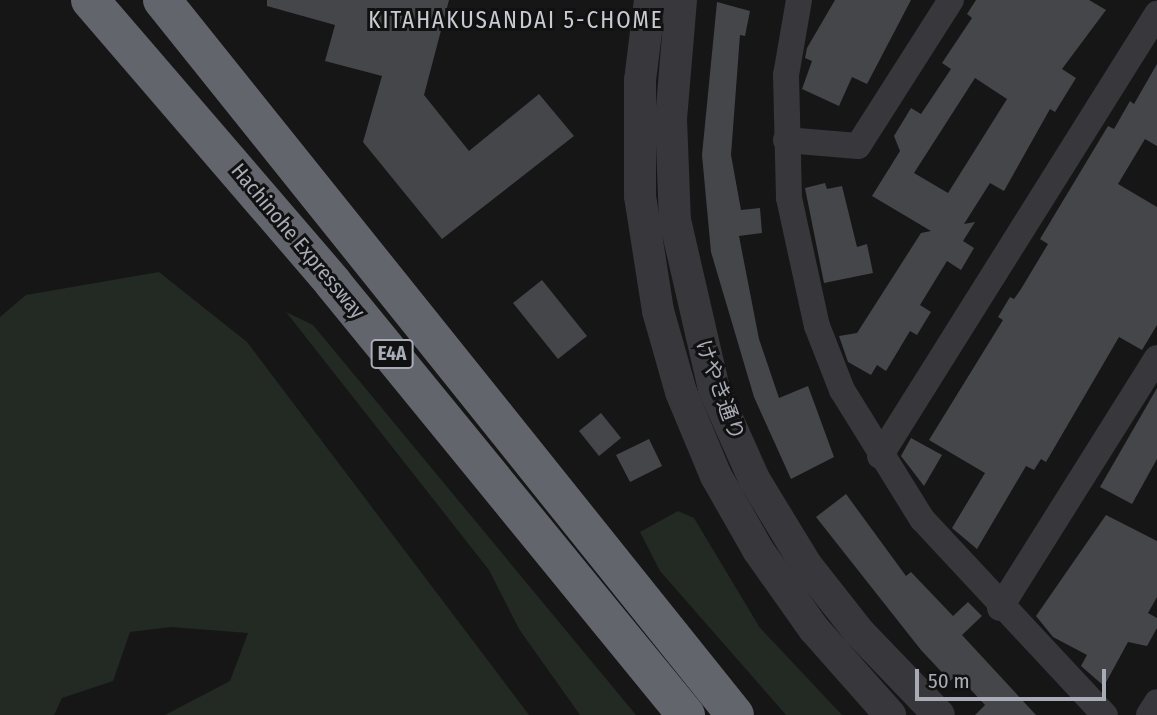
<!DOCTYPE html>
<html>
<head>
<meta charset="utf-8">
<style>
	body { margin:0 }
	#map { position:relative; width:1157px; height:715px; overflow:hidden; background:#161617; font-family:"Fira Sans Condensed","Noto Sans JP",sans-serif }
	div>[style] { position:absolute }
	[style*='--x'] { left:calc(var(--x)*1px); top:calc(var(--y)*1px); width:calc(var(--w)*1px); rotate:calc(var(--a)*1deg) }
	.green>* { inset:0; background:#222a23 }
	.building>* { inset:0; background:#45464a }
	.minor>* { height:26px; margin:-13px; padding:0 13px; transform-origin:13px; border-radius:13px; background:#37373c }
	.tertiary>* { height:32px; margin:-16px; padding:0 16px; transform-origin:16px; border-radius:16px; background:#37373c }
	.motorway>* { height:38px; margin:-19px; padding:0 19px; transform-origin:19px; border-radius:19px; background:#63656d }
	span { translate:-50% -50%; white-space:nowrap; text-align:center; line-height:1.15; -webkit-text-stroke:6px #111112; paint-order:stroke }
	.shield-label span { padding:2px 5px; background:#111112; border:2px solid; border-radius:5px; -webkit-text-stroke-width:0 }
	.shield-label { font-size:19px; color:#a8acb7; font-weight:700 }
	.street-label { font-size:21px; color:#a8acb7 }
	.neighbourhood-label { font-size:23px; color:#c9cbd3; letter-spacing:2px }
	.scale { position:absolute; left:915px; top:669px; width:191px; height:32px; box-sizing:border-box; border:4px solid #a8acb7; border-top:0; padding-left:9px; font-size:21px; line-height:24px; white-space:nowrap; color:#a8acb7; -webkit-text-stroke:5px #111112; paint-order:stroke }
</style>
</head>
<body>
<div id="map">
	<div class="green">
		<div style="clip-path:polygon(159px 272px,247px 342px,529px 715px,165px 715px,230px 681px,248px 633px,171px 627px,130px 632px,113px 681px,62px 698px,54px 715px,0 715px,0 317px,26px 295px)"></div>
		<div style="clip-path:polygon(286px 312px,313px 325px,636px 715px,580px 715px,519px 629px,489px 570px)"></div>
		<div style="clip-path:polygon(678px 511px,694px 518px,760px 628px,842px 715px,786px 715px,660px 571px,640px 532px)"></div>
	</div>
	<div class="building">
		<div style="clip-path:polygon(267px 0,449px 0,424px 95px,469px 151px,539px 94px,574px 136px,442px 239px,363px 142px,382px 76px,325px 61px,335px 25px,267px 6px)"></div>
		<div style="clip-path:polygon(835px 0,911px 0,867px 84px,852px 77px,839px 106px,802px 89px,812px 61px,805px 58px,807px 48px)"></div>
		<div style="clip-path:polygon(evenodd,976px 0,1089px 0,1106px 10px,1062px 69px,1076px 78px,1055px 112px,1050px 109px,1004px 191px,990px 183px,964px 224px,975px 222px,963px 241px,974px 248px,961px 270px,947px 261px,920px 305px,931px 312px,917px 335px,910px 331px,886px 371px,877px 365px,871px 375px,848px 362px,839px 336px,857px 333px,921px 233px,931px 231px,872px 196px,900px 151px,894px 136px,911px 108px,921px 114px,951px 69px,942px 63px,972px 18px,967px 14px,976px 0,975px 78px,1007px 99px,948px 193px,914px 173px,975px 78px)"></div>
		<div style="clip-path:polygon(717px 2px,750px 11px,745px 36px,740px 35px,731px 155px,741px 210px,760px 208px,762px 233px,739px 236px,759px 339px,779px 398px,808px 386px,834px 457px,791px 479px,754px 397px,711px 252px,702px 155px)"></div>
		<div style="clip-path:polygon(1157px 64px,1157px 146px,1145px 139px,1118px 184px,1157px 207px,1157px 325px,1142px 350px,1119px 337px,1046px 462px,1041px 459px,1034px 470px,1026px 466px,977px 549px,952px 528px,985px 473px,929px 440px,1003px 320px,998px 317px,1010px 297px,1014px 299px,1021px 289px,1048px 244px,1040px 239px,1108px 126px,1114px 129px,1130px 101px,1134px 104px)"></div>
		<div style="clip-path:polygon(825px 183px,827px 189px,842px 186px,857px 247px,867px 244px,873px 273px,824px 283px,805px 188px)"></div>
		<div style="clip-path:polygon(542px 280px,587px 336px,558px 359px,513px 303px)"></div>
		<div style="clip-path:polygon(1157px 388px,1157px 459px,1132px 504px,1100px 487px)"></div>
		<div style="clip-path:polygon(601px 413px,621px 438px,599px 456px,579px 431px)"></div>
		<div style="clip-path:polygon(911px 438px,942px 455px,924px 486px,901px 456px)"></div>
		<div style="clip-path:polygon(649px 439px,662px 466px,630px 482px,616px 455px)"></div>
		<div style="clip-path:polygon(846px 494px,906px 576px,911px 572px,953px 616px,968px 602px,982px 616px,962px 635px,1036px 715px,975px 715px,985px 705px,957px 675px,950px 681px,921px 650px,816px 517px)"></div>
		<div style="clip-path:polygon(1106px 515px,1157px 541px,1157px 597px,1148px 613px,1157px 618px,1157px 628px,1147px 646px,1128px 642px,1104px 686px,1081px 666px,1087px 655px,1053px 637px,1036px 616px)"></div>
	</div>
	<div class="minor">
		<div style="--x:799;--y:0;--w:76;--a:99.8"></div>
		<div style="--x:786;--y:75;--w:123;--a:88.6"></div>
		<div style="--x:789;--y:198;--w:131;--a:77.7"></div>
		<div style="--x:817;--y:326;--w:69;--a:68.7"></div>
		<div style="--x:842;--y:390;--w:152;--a:58.2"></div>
		<div style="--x:922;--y:519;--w:268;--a:47"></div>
		<div style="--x:786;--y:140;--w:72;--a:4.8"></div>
		<div style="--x:858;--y:146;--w:173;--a:-57.5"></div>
		<div style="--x:880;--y:456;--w:522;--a:-57.92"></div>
		<div style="--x:1000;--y:608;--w:295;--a:-57.9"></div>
		<div style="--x:1149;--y:715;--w:15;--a:-58"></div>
	</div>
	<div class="tertiary">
		<div style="--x:650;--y:0;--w:81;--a:97.1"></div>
		<div style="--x:640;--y:80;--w:116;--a:90"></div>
		<div style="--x:640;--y:196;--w:116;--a:81.1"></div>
		<div style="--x:658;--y:311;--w:84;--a:74.1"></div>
		<div style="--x:681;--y:392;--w:91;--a:67.4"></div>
		<div style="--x:716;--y:476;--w:85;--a:60.4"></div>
		<div style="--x:758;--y:550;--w:97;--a:54.7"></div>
		<div style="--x:814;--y:629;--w:115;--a:48.5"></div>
		<div style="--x:681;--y:0;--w:118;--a:94.8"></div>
		<div style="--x:671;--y:118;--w:102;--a:87.8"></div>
		<div style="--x:675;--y:220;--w:173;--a:77"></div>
		<div style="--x:714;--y:389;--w:98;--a:66"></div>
		<div style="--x:754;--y:479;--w:102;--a:58.7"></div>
		<div style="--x:807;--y:566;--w:84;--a:51.8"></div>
		<div style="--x:859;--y:632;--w:115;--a:46.1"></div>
	</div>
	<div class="motorway">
		<div style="--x:90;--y:0;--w:373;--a:49.3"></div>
		<div style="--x:333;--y:283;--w:558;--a:50.75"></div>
		<div style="--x:162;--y:0;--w:916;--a:51.29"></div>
	</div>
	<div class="shield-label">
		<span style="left:392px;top:354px">E4A</span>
	</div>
	<div class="street-label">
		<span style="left:298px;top:241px;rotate:50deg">Hachinohe Expressway</span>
		<span style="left:720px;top:390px;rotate:70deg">けやき通り</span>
	</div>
	<div class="neighbourhood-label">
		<span style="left:516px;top:20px">KITAHAKUSANDAI 5-CHOME</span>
	</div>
	<div class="scale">50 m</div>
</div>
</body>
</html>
